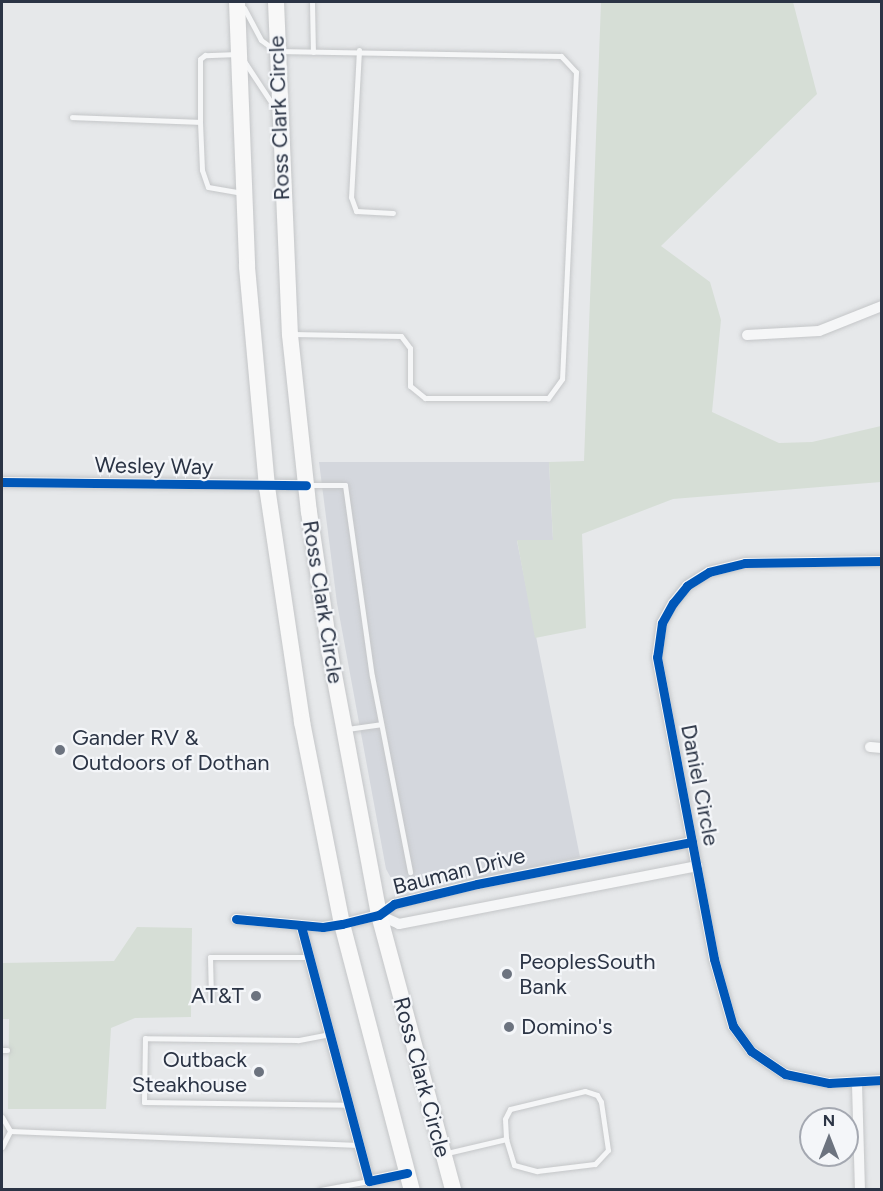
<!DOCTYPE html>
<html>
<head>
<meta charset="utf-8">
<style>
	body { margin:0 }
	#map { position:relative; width:883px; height:1191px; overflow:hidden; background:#e6e8ea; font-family:Figtree,sans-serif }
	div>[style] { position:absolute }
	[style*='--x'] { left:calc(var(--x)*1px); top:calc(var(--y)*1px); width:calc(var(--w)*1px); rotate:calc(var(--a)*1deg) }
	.built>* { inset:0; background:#d4d7dd }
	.green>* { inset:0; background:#d6ded6 }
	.roads { filter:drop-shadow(0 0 2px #c4c6c8) drop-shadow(0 0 2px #c4c6c8) }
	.service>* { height:5px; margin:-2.5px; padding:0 2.5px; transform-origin:2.5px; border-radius:2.5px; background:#f5f6f7 }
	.minor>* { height:10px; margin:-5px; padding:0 5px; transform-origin:5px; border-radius:5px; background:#f5f6f7 }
	.trunk>* { height:16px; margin:-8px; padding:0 8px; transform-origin:8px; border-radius:8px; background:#f8f8f8 }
	.cycleway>* { height:9px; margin:-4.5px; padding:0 4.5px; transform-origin:4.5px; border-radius:4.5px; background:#0057b8 }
	.dots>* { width:16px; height:16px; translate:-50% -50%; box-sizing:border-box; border:3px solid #f4f6f9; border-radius:50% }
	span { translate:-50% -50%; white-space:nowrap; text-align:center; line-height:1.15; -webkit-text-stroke:4.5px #f4f6f9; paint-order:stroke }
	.street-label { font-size:22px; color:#2b3445 }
	.poi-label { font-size:22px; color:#2b3445 }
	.left { translate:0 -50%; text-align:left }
	.right { translate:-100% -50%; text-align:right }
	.frame { position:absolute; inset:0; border:3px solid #2b3445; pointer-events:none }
	.north { position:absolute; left:799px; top:1107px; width:60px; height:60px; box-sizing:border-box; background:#f4f6f9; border:2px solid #a4a8b1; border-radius:50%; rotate:0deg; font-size:16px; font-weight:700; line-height:24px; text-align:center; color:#2b3445 }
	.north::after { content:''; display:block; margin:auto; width:21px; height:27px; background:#6c737f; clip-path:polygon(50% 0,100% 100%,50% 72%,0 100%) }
</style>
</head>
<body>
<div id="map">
	<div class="built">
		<div style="clip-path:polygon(319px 462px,549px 462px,553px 540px,517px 541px,580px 857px,421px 890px,400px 885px,391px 878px,386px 869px,337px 603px)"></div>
	</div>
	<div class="green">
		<div style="clip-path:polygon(601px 2px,793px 2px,817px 94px,661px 246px,710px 282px,721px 320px,712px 412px,779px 443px,812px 442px,881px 426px,881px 482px,673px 499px,582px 534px,586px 628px,535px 638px,517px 540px,553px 540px,549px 462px,584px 461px)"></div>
		<div style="clip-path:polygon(137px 927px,192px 928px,191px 1017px,135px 1018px,111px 1028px,106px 1109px,8px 1109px,9px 1019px,2px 1019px,2px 963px,114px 961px)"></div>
	</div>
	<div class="roads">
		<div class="service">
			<div style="--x:312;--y:2;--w:50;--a:88.9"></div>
			<div style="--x:244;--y:8;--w:36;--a:62"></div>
			<div style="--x:261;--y:40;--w:19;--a:36"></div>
			<div style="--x:276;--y:51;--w:285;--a:1"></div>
			<div style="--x:561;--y:56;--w:22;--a:47"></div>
			<div style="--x:576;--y:72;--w:307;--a:92.6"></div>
			<div style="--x:562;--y:379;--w:24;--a:126"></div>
			<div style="--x:548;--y:398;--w:123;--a:180"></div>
			<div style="--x:425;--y:398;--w:19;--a:-141"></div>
			<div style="--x:410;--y:386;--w:38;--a:-90"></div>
			<div style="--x:410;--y:348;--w:15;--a:-127"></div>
			<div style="--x:401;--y:336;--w:109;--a:-178.9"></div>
			<div style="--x:359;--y:50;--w:147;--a:93.1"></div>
			<div style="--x:351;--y:197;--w:15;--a:70"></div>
			<div style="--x:356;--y:211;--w:37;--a:3"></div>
			<div style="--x:238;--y:54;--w:33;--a:178"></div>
			<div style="--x:205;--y:55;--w:6;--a:141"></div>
			<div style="--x:200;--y:59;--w:63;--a:90"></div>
			<div style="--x:200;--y:122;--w:48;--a:87.6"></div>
			<div style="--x:202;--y:170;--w:18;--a:71"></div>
			<div style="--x:208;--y:187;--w:35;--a:10"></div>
			<div style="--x:244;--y:61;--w:56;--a:56.6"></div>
			<div style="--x:72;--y:117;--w:128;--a:2.2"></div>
			<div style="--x:308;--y:485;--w:37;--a:0"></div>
			<div style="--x:345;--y:485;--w:193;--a:82"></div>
			<div style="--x:372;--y:676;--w:200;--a:79"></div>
			<div style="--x:347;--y:729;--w:34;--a:-8"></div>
			<div style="--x:211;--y:998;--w:41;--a:-91.4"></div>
			<div style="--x:210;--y:957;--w:98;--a:0"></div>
			<div style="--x:330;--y:1034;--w:33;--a:169"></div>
			<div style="--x:298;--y:1040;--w:153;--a:-179.3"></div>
			<div style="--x:145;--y:1038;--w:64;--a:90.9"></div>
			<div style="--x:144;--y:1102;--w:204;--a:0.8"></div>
			<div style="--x:2;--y:1050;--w:5;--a:0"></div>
			<div style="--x:2;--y:1117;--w:16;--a:60"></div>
			<div style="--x:10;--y:1131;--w:349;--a:2.3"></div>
			<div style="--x:2;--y:1147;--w:18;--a:-63"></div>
			<div style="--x:447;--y:1153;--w:61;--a:-13.3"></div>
			<div style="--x:506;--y:1139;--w:27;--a:73"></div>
			<div style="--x:514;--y:1165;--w:24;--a:15"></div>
			<div style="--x:537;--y:1171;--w:58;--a:-6.9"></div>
			<div style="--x:595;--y:1164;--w:19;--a:-47"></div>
			<div style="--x:608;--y:1150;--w:49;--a:-98.3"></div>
			<div style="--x:601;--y:1102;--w:8;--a:-120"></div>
			<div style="--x:597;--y:1095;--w:13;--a:-162"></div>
			<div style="--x:585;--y:1091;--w:77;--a:166.5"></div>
			<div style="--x:510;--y:1109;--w:11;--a:117"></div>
			<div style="--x:505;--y:1119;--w:20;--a:87"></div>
			<div style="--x:320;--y:1190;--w:50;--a:-10.4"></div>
		</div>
		<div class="minor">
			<div style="--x:747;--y:335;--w:72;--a:-3.2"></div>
			<div style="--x:819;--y:331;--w:68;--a:-21.6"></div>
			<div style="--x:2;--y:482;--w:304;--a:0.6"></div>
			<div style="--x:882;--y:561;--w:137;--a:179.2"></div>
			<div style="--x:745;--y:563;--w:37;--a:166"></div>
			<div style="--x:709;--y:572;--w:26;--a:148"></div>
			<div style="--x:687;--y:586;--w:22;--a:129"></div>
			<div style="--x:673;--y:603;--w:23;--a:119"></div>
			<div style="--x:662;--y:623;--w:34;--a:98"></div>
			<div style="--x:657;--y:657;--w:307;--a:79.3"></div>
			<div style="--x:714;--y:959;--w:70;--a:74.2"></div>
			<div style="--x:733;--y:1026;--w:31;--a:54"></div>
			<div style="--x:751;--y:1051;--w:41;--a:34.1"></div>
			<div style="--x:785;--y:1074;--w:45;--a:11.6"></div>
			<div style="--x:829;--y:1083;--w:53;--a:-3.2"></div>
			<div style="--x:870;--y:747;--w:12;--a:5"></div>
			<div style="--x:379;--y:915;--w:22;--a:24"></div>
			<div style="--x:399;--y:924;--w:304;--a:-11"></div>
			<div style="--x:236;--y:919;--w:87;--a:5.3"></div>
			<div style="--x:323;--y:927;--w:19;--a:-9"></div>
			<div style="--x:342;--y:924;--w:38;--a:-14"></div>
			<div style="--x:379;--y:915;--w:19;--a:-36"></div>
			<div style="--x:394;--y:904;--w:85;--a:-13.5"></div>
			<div style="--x:477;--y:884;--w:219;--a:-11.1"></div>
			<div style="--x:301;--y:926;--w:264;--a:75.1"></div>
			<div style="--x:369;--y:1181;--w:39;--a:-12"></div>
			<div style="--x:857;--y:1084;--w:106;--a:88.4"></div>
		</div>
		<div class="trunk">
			<div style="--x:237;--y:2;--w:265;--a:87.8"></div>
			<div style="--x:247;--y:267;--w:221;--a:84.8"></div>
			<div style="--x:267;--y:487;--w:238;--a:81.5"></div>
			<div style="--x:302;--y:722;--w:206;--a:78.8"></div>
			<div style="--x:342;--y:924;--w:275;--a:75.3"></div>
			<div style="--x:276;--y:2;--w:333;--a:87.6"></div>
			<div style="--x:290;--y:335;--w:178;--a:83.9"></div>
			<div style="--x:309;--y:512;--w:143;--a:81.5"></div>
			<div style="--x:330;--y:653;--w:267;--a:79.4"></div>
			<div style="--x:379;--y:915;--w:285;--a:74.9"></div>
		</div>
	</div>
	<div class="cycleway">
		<div style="--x:2;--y:482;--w:304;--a:0.6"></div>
		<div style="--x:882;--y:561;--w:137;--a:179.2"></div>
		<div style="--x:745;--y:563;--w:37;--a:166"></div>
		<div style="--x:709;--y:572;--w:26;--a:148"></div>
		<div style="--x:687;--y:586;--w:22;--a:129"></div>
		<div style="--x:673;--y:603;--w:23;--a:119"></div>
		<div style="--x:662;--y:623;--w:34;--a:98"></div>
		<div style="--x:657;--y:657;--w:307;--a:79.3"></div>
		<div style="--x:714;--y:959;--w:70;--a:74.2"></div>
		<div style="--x:733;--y:1026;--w:31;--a:54"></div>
		<div style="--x:751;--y:1051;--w:41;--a:34.1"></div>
		<div style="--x:785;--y:1074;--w:45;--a:11.6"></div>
		<div style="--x:829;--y:1083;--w:53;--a:-3.2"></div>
		<div style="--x:236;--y:919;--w:87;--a:5.3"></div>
		<div style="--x:323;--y:927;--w:19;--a:-9"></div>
		<div style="--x:342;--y:924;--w:38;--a:-14"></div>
		<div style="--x:379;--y:915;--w:19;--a:-36"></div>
		<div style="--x:394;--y:904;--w:85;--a:-13.5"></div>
		<div style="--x:477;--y:884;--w:219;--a:-11.1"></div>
		<div style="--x:301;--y:926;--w:264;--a:75.1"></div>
		<div style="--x:369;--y:1181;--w:39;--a:-12"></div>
	</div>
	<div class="dots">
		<div style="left:60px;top:750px;background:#6c737f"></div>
		<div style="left:507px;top:974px;background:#6c737f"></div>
		<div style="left:256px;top:996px;background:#6c737f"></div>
		<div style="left:509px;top:1027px;background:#6c737f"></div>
		<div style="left:259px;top:1072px;background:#6c737f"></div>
	</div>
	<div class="street-label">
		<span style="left:279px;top:118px;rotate:-92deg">Ross Clark Circle</span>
		<span style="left:154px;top:466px;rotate:1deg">Wesley Way</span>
		<span style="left:323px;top:602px;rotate:81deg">Ross Clark Circle</span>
		<span style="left:700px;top:785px;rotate:79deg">Daniel Circle</span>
		<span style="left:459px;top:871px;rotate:-14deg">Bauman Drive</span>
		<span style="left:422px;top:1077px;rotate:75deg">Ross Clark Circle</span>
	</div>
	<div class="poi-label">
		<span class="left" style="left:72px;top:750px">Gander RV &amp;<br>Outdoors of Dothan</span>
		<span class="left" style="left:519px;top:974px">PeoplesSouth<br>Bank</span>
		<span class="right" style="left:244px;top:996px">AT&amp;T</span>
		<span class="left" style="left:521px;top:1027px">Domino's</span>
		<span class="right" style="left:247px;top:1072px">Outback<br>Steakhouse</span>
	</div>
	<div class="frame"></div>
	<div class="north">N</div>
</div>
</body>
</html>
